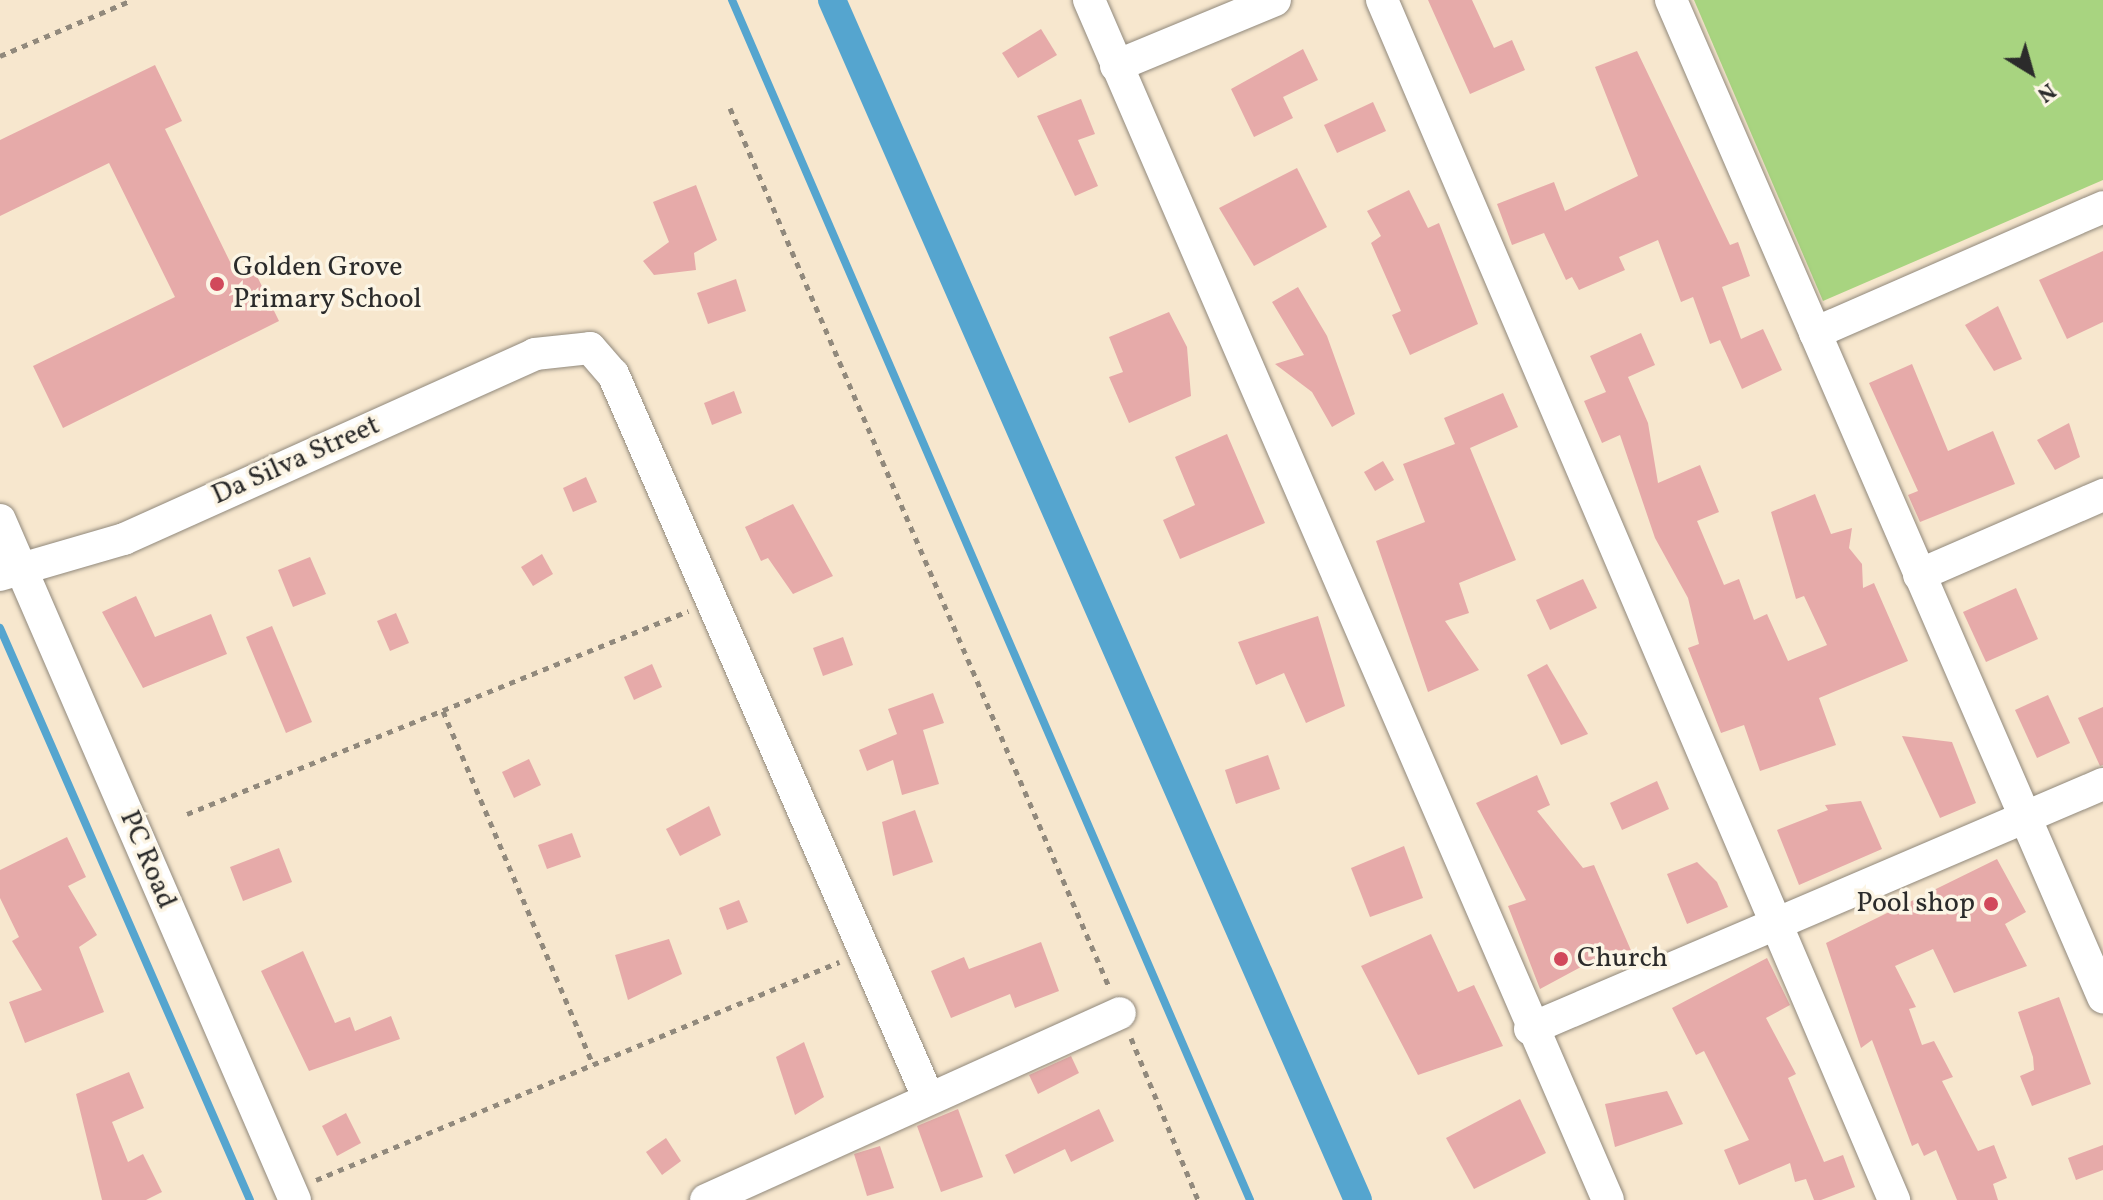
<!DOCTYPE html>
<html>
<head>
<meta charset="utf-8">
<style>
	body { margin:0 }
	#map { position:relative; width:2103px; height:1200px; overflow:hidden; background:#f7e7ce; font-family:Vollkorn,serif }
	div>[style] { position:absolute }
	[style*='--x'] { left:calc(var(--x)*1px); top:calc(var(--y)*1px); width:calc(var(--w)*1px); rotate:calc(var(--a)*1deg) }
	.green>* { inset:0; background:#a8d480 }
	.stream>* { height:8px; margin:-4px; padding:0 4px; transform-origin:4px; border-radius:4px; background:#55a5cf }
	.canal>* { height:28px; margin:-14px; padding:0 14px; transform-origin:14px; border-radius:14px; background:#55a5cf }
	.building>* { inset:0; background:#e6aaa9 }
	.path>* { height:5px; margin-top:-2.5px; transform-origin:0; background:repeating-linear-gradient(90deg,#91897c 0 6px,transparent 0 12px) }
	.roads { filter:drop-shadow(0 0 2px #91897c) drop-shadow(0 0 2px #91897c) }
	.minor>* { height:32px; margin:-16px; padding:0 16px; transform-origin:16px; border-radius:16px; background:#fff }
	.dots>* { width:22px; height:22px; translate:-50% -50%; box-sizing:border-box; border:4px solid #fcf5e5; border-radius:50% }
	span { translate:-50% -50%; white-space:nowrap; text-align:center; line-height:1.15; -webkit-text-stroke:7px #fcf5e5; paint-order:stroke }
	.poi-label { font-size:28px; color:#2b2b2b }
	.left { translate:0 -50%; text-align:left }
	.right { translate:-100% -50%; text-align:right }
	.street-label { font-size:28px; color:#2b2b2b }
	.north { position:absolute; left:1991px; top:32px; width:80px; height:80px; -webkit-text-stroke:6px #fcf5e5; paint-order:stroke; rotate:143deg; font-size:22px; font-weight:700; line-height:32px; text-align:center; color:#2b2b2b }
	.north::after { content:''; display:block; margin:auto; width:28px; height:36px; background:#2b2b2b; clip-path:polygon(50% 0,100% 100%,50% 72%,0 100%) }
</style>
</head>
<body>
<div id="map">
	<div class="green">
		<div style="clip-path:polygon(1694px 0,2103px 0,2103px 180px,1823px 301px)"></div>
	</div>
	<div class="stream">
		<div style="--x:732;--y:0;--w:1307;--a:66.65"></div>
		<div style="--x:0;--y:628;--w:624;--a:66.39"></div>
	</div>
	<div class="canal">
		<div style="--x:832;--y:0;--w:1310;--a:66.33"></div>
	</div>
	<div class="building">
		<div style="clip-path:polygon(1428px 0,1472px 0,1494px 48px,1512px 40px,1525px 70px,1470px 94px)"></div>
		<div style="clip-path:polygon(1041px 29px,1057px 55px,1018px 78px,1002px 53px)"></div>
		<div style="clip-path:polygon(1303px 49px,1318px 80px,1283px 97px,1293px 118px,1254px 137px,1231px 89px)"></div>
		<div style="clip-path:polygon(1637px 51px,1730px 245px,1738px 242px,1750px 276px,1722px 287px,1741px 339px,1763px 329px,1782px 370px,1742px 389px,1720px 340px,1710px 344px,1693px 297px,1681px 302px,1658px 240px,1619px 257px,1625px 270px,1579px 290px,1572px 277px,1566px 280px,1544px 233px,1512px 245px,1497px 204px,1554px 182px,1565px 211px,1638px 176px,1595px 67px)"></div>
		<div style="clip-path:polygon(155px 65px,182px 121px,165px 129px,235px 272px,251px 264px,279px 321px,63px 428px,33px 366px,175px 297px,109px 163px,0 216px,0 140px)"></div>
		<div style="clip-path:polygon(1081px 99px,1095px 134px,1078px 140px,1098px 186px,1075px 196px,1037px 116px)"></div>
		<div style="clip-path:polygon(1373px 102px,1386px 131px,1337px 153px,1324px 125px)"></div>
		<div style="clip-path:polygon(1297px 168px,1327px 227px,1254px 266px,1219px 208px)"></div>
		<div style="clip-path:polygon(696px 185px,717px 240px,694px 253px,696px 270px,654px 275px,643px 261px,669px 242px,653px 202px)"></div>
		<div style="clip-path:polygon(1409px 190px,1428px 228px,1439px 223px,1478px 324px,1410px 355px,1392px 315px,1401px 311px,1371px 243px,1381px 236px,1367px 211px)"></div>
		<div style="clip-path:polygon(2103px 251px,2103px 322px,2067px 339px,2039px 280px)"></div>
		<div style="clip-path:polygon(736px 279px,746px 311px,708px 324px,697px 293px)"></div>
		<div style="clip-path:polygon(1298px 287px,1327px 336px,1355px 414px,1332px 427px,1312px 392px,1275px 364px,1304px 355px,1272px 302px)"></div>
		<div style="clip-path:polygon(1998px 306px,2022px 359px,1994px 371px,1965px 325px)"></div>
		<div style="clip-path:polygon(1169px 312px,1187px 347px,1191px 396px,1129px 423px,1109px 377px,1123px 372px,1109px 337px)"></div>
		<div style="clip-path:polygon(1641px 333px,1655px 365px,1628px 377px,1648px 423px,1658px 483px,1700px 465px,1719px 512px,1697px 521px,1724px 585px,1739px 579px,1754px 620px,1767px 614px,1788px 661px,1827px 645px,1804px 596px,1796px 599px,1771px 512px,1815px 494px,1831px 534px,1852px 528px,1849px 548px,1862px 564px,1863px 588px,1874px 583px,1908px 661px,1819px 698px,1836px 745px,1760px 771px,1744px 725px,1721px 733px,1688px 648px,1699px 644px,1688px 598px,1655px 538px,1620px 435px,1602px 443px,1584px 401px,1606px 392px,1590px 356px)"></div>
		<div style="clip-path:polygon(1912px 364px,1948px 451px,1993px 431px,2015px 484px,1920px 522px,1908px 495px,1918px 491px,1869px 383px)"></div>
		<div style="clip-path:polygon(734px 391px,742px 413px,712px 425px,704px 403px)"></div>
		<div style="clip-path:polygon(1503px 393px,1518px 427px,1470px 448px,1516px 560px,1459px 583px,1469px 613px,1445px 621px,1479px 670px,1428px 692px,1376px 541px,1425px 522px,1403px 464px,1455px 444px,1444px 418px)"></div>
		<div style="clip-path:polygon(2069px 423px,2080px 457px,2055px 470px,2037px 440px)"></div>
		<div style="clip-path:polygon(1227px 434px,1265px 523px,1180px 559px,1163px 520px,1195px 505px,1175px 457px)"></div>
		<div style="clip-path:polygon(1383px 461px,1394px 480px,1375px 491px,1364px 472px)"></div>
		<div style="clip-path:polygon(586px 477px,597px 502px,573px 512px,563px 488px)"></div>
		<div style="clip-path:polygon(793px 504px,833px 576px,793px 594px,768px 558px,761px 561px,745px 527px)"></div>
		<div style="clip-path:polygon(542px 554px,553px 574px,533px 586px,521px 567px)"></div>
		<div style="clip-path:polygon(310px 557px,326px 594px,293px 607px,278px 570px)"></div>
		<div style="clip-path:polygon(1583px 579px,1597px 608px,1550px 630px,1536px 600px)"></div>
		<div style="clip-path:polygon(2016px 588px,2038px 639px,1986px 662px,1963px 612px)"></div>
		<div style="clip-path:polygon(136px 596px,155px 637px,211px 614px,227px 654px,143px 688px,102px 612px)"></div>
		<div style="clip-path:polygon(396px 613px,409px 643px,390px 651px,377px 621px)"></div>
		<div style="clip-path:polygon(1318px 616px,1345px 706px,1306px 723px,1284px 673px,1256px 685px,1238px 642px)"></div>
		<div style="clip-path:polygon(272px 626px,312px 722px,286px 733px,246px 637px)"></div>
		<div style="clip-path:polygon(843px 637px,853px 665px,823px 676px,813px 648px)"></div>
		<div style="clip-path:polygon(652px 664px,662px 687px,634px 700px,624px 677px)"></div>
		<div style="clip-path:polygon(1547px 664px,1588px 734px,1561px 745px,1527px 675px)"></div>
		<div style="clip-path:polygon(933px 693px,944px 723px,923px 730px,939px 784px,902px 795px,893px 760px,867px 771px,859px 750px,897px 734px,888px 709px)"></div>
		<div style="clip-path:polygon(2048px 695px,2070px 743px,2037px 758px,2015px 710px)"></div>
		<div style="clip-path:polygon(2103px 707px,2103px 765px,2100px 766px,2078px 718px)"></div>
		<div style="clip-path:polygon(1902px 736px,1952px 742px,1976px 803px,1940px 818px)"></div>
		<div style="clip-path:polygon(1268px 755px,1280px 789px,1236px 804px,1225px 770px)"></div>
		<div style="clip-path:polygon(529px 759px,541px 785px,514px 798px,502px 772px)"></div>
		<div style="clip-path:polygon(1537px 775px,1550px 805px,1537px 811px,1583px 868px,1594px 865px,1633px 955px,1596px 970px,1592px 961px,1540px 989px,1508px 906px,1526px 900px,1476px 803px)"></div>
		<div style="clip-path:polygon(1657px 781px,1669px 809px,1622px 830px,1610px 803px)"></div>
		<div style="clip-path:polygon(1861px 801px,1882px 849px,1799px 885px,1777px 830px,1828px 810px,1825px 805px)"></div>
		<div style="clip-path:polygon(709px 806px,721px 835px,680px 856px,666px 829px)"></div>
		<div style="clip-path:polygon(915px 810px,933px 862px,893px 876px,882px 822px)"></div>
		<div style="clip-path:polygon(572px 833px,581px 857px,547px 869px,538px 845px)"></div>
		<div style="clip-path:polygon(67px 837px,86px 877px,68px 886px,97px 935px,79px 947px,104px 1012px,25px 1043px,9px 1002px,42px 990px,12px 941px,19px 937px,0 898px,0 870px)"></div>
		<div style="clip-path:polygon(1404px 846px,1423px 898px,1370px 917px,1351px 868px)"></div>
		<div style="clip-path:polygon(279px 848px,292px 882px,243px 901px,230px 867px)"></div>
		<div style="clip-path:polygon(1997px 859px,2026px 912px,2005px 924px,2027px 966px,1954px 993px,1933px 949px,1895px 966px,1916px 1007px,1909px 1009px,1922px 1045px,1934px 1041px,1953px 1077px,1942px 1081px,1978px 1151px,1994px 1145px,2007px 1178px,1993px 1184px,1998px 1200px,1957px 1200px,1936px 1150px,1924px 1156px,1918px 1143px,1912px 1146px,1872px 1040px,1861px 1048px,1826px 943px)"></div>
		<div style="clip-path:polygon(1697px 862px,1717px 882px,1728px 907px,1687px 924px,1667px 874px)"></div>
		<div style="clip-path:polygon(739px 900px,748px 922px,727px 930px,719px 908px)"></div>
		<div style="clip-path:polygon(1431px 934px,1458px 992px,1474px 985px,1503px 1046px,1418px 1075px,1361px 966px)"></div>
		<div style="clip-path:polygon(669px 939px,682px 974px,628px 1000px,615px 955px)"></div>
		<div style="clip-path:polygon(1041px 942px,1059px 991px,1015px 1008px,1010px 994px,951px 1018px,931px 971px,964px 957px,969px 969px)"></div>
		<div style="clip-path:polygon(303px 951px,335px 1023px,350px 1017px,355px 1031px,391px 1016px,400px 1039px,309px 1071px,261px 971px)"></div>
		<div style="clip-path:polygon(1767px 958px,1790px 1005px,1766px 1018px,1796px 1074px,1788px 1078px,1824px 1162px,1843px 1155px,1855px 1187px,1821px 1200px,1814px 1200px,1806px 1179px,1795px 1182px,1790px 1163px,1739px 1185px,1724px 1150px,1749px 1140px,1704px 1051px,1696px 1055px,1672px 1008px)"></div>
		<div style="clip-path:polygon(2059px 997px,2091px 1084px,2032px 1106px,2020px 1076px,2034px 1070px,2033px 1057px,2018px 1012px)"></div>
		<div style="clip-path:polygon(804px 1042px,824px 1097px,795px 1115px,776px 1057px)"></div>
		<div style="clip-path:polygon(1071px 1056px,1079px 1073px,1038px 1094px,1029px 1075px)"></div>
		<div style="clip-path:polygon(129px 1072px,144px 1108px,112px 1122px,128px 1162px,143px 1154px,162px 1192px,146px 1200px,102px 1200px,76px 1094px)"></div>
		<div style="clip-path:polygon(1667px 1091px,1683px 1124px,1615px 1147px,1605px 1104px)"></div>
		<div style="clip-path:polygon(1520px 1099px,1546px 1153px,1474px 1189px,1446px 1138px)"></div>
		<div style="clip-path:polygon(958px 1109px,983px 1177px,941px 1192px,917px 1126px)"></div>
		<div style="clip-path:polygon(1099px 1109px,1114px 1141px,1071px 1162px,1065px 1149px,1014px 1174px,1005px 1155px)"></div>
		<div style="clip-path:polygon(346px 1113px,361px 1143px,337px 1156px,322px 1126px)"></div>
		<div style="clip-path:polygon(666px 1138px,681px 1161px,662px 1175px,646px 1152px)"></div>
		<div style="clip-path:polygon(2103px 1145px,2103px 1170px,2076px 1180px,2068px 1158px)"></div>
		<div style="clip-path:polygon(880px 1146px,894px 1188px,867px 1196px,854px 1154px)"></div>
	</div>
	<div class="path">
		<div style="--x:0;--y:56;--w:143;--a:-23"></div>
		<div style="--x:730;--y:108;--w:959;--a:66.67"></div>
		<div style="--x:443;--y:711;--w:384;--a:67"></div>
		<div style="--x:187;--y:814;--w:541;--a:-22.06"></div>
		<div style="--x:1131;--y:1038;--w:175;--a:67.5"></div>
		<div style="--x:316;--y:1180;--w:567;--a:-22.63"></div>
	</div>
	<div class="roads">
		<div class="minor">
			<div style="--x:1089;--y:0;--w:1307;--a:66.61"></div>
			<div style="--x:1382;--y:0;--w:1305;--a:66.89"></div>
			<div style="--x:1671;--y:0;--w:1087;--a:66.57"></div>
			<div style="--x:1116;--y:66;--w:172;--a:-22.5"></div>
			<div style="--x:1815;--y:333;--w:314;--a:-23.6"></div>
			<div style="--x:0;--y:520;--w:741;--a:66.55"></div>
			<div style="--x:0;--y:575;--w:129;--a:-16.2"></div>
			<div style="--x:124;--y:539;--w:451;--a:-24.2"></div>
			<div style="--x:535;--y:354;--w:55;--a:-6.2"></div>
			<div style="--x:590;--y:348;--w:35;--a:49"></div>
			<div style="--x:613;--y:374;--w:789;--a:66.46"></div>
			<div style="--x:1919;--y:575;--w:201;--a:-23.5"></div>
			<div style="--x:1530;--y:1029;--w:623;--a:-23.15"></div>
			<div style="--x:706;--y:1200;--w:454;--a:-24.3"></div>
		</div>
	</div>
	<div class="dots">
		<div style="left:217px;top:284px;background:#d1495b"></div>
		<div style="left:1991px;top:904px;background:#d1495b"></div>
		<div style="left:1561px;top:959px;background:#d1495b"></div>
	</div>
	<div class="poi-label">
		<span class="left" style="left:233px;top:284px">Golden Grove<br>Primary School</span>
		<span class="right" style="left:1975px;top:904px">Pool shop</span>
		<span class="left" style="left:1577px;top:959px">Church</span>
	</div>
	<div class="street-label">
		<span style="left:296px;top:461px;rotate:-24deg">Da Silva Street</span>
		<span style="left:147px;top:860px;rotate:67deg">PC Road</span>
	</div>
	<div class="north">N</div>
</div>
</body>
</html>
